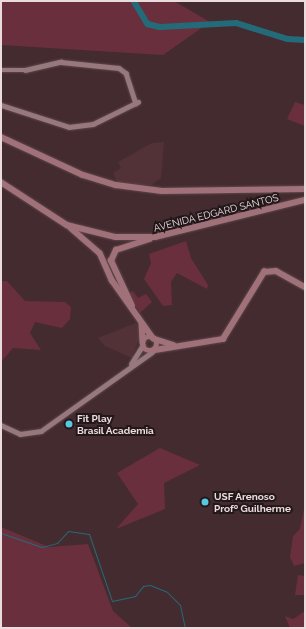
<!DOCTYPE html>
<html>
<head>
<meta charset="utf-8">
<style>
	body { margin:0 }
	#map { position:relative; width:306px; height:629px; overflow:hidden; background:#442b2f; font-family:Raleway,sans-serif }
	div>[style] { position:absolute }
	[style*='--x'] { left:calc(var(--x)*1px); top:calc(var(--y)*1px); width:calc(var(--w)*1px); rotate:calc(var(--a)*1deg) }
	.built>* { inset:0; background:#523237 }
	.green>* { inset:0; background:#6a2f3c }
	.stream>* { height:1px; margin:-0.5px; padding:0 0.5px; transform-origin:0.5px; border-radius:0.5px; background:#246b7a }
	.river>* { height:5.5px; margin:-2.75px; padding:0 2.75px; transform-origin:2.75px; border-radius:2.75px; background:#246b7a }
	.roads { filter:drop-shadow(0 0 1px #5c474a) drop-shadow(0 0 1px #5c474a) }
	.tertiary>* { height:4.5px; margin:-2.25px; padding:0 2.25px; transform-origin:2.25px; border-radius:2.25px; background:#96787d }
	.secondary>* { height:5.5px; margin:-2.75px; padding:0 2.75px; transform-origin:2.75px; border-radius:2.75px; background:#a1717a }
	.secondary>.ring { margin:-2.75px; padding:0; box-sizing:content-box; background:none; border:5.5px solid #a1717a; border-radius:50% }
	.dots>* { width:11px; height:11px; translate:-50% -50%; box-sizing:border-box; border:2px solid #221719; border-radius:50% }
	span { translate:-50% -50%; white-space:nowrap; text-align:center; line-height:1.15; -webkit-text-stroke:4px #221719; paint-order:stroke }
	.street-label { font-size:10px; color:#ecdbdd }
	.poi-label { font-size:10px; color:#ecdbdd; font-weight:700 }
	.left { translate:0 -50%; text-align:left }
	.frame { position:absolute; inset:0; border:2px solid #ecdbdd; pointer-events:none }
</style>
</head>
<body>
<div id="map">
	<div class="built">
		<div style="clip-path:polygon(164px 142px,161px 178px,151px 185px,118px 184px,113px 173px,121px 168px,118px 162px,152px 143px)"></div>
		<div style="clip-path:polygon(136px 323px,140px 336px,132px 358px,105px 346px,98px 338px)"></div>
	</div>
	<div class="green">
		<div style="clip-path:polygon(1px 1px,174px 1px,210px 22px,163px 55px,1px 45px)"></div>
		<div style="clip-path:polygon(295px 102px,305px 105px,305px 126px,287px 119px)"></div>
		<div style="clip-path:polygon(186px 241px,191px 258px,208px 285px,207px 289px,177px 273px,171px 282px,172px 305px,163px 306px,144px 279px,151px 263px,149px 254px)"></div>
		<div style="clip-path:polygon(1px 281px,7px 281px,25px 301px,65px 302px,71px 307px,70px 319px,62px 328px,35px 322px,30px 333px,41px 350px,13px 348px,1px 362px)"></div>
		<div style="clip-path:polygon(133px 291px,138px 298px,146px 294px,152px 302px,140px 313px,128px 293px)"></div>
		<div style="clip-path:polygon(160px 448px,200px 465px,164px 483px,165px 509px,116px 529px,138px 504px,117px 473px)"></div>
		<div style="clip-path:polygon(305px 504px,305px 563px,294px 566px,290px 557px,293px 536px,300px 529px)"></div>
		<div style="clip-path:polygon(1px 527px,49px 547px,88px 544px,113px 611px,132px 628px,1px 628px)"></div>
		<div style="clip-path:polygon(298px 575px,305px 576px,305px 595px,295px 595px)"></div>
		<div style="clip-path:polygon(305px 611px,305px 628px,290px 628px,285px 616px,293px 619px)"></div>
	</div>
	<div class="stream">
		<div style="--x:1;--y:533;--w:43;--a:18.9"></div>
		<div style="--x:42;--y:547;--w:16;--a:-15"></div>
		<div style="--x:57;--y:543;--w:16;--a:-47"></div>
		<div style="--x:68;--y:531;--w:21;--a:8"></div>
		<div style="--x:89;--y:534;--w:71;--a:71.1"></div>
		<div style="--x:112;--y:601;--w:24;--a:-12"></div>
		<div style="--x:135;--y:596;--w:13;--a:-51"></div>
		<div style="--x:143;--y:586;--w:7;--a:-8"></div>
		<div style="--x:150;--y:585;--w:18;--a:22"></div>
		<div style="--x:167;--y:592;--w:18;--a:45"></div>
		<div style="--x:180;--y:605;--w:24;--a:78"></div>
	</div>
	<div class="river">
		<div style="--x:134;--y:1;--w:27;--a:59"></div>
		<div style="--x:148;--y:24;--w:12;--a:14"></div>
		<div style="--x:160;--y:27;--w:76;--a:-3"></div>
		<div style="--x:236;--y:23;--w:54;--a:17.1"></div>
		<div style="--x:288;--y:39;--w:17;--a:3"></div>
	</div>
	<div class="roads">
		<div class="tertiary">
			<div style="--x:1;--y:70;--w:24;--a:0"></div>
			<div style="--x:25;--y:70;--w:37;--a:-13"></div>
			<div style="--x:61;--y:62;--w:58;--a:5.9"></div>
			<div style="--x:119;--y:68;--w:9;--a:36"></div>
			<div style="--x:126;--y:73;--w:32;--a:72"></div>
			<div style="--x:1;--y:105;--w:71;--a:17.9"></div>
			<div style="--x:69;--y:127;--w:24;--a:-7"></div>
			<div style="--x:93;--y:124;--w:50;--a:-26.1"></div>
			<div style="--x:131;--y:364;--w:22;--a:-58"></div>
			<div style="--x:1;--y:425;--w:21;--a:25"></div>
			<div style="--x:20;--y:434;--w:21;--a:-8"></div>
			<div style="--x:41;--y:431;--w:136;--a:-35.4"></div>
		</div>
		<div class="secondary">
			<div style="--x:1;--y:137;--w:90;--a:24.9"></div>
			<div style="--x:83;--y:175;--w:34;--a:17"></div>
			<div style="--x:116;--y:185;--w:46;--a:7.4"></div>
			<div style="--x:162;--y:191;--w:143;--a:-0.8"></div>
			<div style="--x:1;--y:182;--w:79;--a:33.1"></div>
			<div style="--x:67;--y:225;--w:50;--a:13.8"></div>
			<div style="--x:116;--y:237;--w:39;--a:0"></div>
			<div style="--x:155;--y:237;--w:154;--a:-13.9"></div>
			<div style="--x:71;--y:228;--w:38;--a:41"></div>
			<div style="--x:100;--y:253;--w:30;--a:66"></div>
			<div style="--x:112;--y:280;--w:71;--a:54.7"></div>
			<div style="--x:132;--y:306;--w:50;--a:-115"></div>
			<div style="--x:111;--y:261;--w:12;--a:-66"></div>
			<div style="--x:116;--y:250;--w:35;--a:-18"></div>
			<div style="--x:142;--y:323;--w:19;--a:87"></div>
			<div class="ring" style="left:143px;top:337px;width:8.5px;height:8.5px"></div>
			<div style="--x:155;--y:339;--w:19;--a:18"></div>
			<div style="--x:155;--y:350;--w:69;--a:-9.2"></div>
			<div style="--x:223;--y:339;--w:79;--a:-58.5"></div>
			<div style="--x:264;--y:272;--w:12;--a:-5"></div>
			<div style="--x:276;--y:271;--w:33;--a:29"></div>
		</div>
	</div>
	<div class="dots">
		<div style="left:69px;top:424px;background:#56c9e1"></div>
		<div style="left:205px;top:502px;background:#56c9e1"></div>
	</div>
	<div class="street-label">
		<span style="left:216px;top:213px;rotate:-14deg">AVENIDA EDGARD SANTOS</span>
	</div>
	<div class="poi-label">
		<span class="left" style="left:77px;top:424px">Fit Play<br>Brasil Academia</span>
		<span class="left" style="left:214px;top:502px">USF Arenoso<br>Profº Guilherme</span>
	</div>
	<div class="frame"></div>
</div>
</body>
</html>
